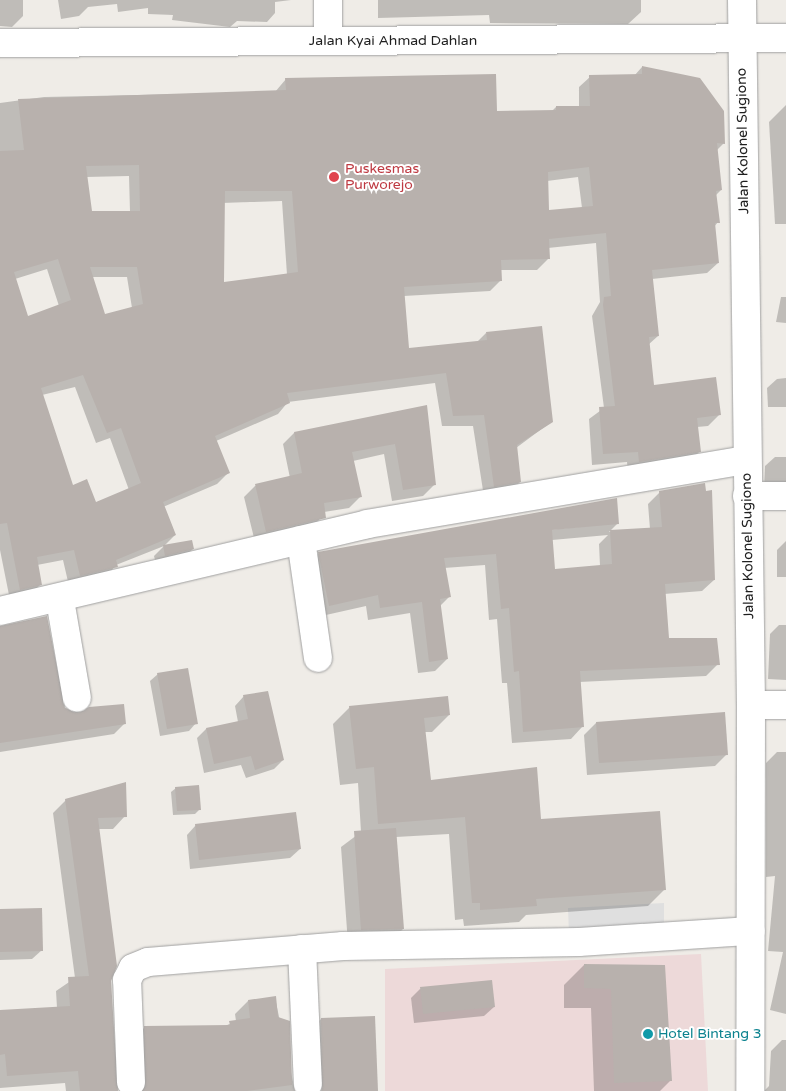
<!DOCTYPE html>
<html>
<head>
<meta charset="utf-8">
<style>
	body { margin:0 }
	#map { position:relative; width:786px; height:1091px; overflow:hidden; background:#efece7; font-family:"Varela Round",sans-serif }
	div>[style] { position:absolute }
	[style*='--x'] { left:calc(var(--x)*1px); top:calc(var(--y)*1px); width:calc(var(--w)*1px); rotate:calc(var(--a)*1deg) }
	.commercial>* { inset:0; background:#edd9d9 }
	.parking>* { inset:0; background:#dfdfdf }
	.shadow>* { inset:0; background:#0003 }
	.building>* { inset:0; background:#b8b1ad }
	.roads { filter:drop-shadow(0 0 1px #a0a0a0) drop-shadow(0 0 1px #a0a0a0) }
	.minor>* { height:28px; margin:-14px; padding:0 14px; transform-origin:14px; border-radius:14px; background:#fff }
	.dots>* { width:14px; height:14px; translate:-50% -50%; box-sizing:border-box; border:2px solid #fff; border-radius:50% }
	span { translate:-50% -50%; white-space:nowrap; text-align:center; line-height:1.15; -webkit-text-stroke:4px #fff; paint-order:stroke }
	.street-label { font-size:14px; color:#1f1f1f }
	.health-label { font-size:14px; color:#be3a42 }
	.left { translate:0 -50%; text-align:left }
	.culture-label { font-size:14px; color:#0d838f }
</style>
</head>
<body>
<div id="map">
	<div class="commercial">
		<div style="clip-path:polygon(701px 954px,708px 1091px,385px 1091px,385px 969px)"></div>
	</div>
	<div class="parking">
		<div style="clip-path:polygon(664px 903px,664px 930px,569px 935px,568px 908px)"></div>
	</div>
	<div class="shadow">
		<div style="clip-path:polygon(0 0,23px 0,23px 16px,12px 27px,0 26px)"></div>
		<div style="clip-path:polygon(58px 0,291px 0,275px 2px,275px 13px,267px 22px,237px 21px,230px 27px,172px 20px,173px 15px,148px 14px,148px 8px,118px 12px,117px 4px,88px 7px,79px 16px,61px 19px)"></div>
		<div style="clip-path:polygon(378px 0,641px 0,641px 12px,628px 24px,490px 23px,489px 15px,378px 18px)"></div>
		<div style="clip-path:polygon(evenodd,642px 67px,724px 143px,716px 151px,721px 190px,715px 196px,718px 222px,714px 227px,718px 263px,707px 273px,652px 279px,658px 336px,648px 345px,653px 386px,719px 415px,708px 426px,697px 427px,700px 451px,689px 462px,628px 473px,627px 462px,592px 465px,589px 419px,604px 408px,592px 316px,600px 302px,596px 243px,548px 248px,548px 259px,537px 270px,500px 270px,501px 280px,490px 291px,404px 296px,408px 349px,477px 342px,486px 333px,551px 422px,516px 448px,520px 482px,509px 493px,484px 497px,473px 426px,442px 426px,435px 383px,288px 402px,278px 414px,216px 441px,228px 473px,217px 484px,163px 507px,175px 535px,164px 546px,116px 565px,106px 577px,69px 586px,63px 560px,37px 565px,40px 585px,29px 596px,10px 600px,0 550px,0 103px,44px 97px,275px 92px,286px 79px,495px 112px,552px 111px,556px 107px,579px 107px,579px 87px,590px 77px,634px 76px,642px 67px,129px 176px,130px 212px,91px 212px,86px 177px,129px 176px,642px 67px,578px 177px,582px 208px,547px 212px,547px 181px,578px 177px,642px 67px,282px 201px,287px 275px,222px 283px,222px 203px,282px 201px,642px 67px,47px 269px,59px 306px,28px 318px,15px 279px,47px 269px,642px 67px,92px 277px,127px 277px,132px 308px,104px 315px,92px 277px,642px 67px,75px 387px,96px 443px,110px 438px,129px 490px,95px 503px,72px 486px,42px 395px,75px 387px)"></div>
		<div style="clip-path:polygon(786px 105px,786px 224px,775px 224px,769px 122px)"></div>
		<div style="clip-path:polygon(781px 297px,786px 297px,786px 323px,776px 322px)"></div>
		<div style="clip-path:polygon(786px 378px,786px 407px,768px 407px,767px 388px,777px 379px)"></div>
		<div style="clip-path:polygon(426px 407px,435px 484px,423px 496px,392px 501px,384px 454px,353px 461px,361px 496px,349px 508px,324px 512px,313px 529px,255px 542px,244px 497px,255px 486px,290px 478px,283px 444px,294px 433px)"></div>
		<div style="clip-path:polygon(775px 457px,786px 457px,786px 495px,764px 490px,765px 466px)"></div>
		<div style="clip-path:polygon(evenodd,660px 492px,714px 580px,702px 591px,664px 594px,668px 640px,718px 664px,706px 676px,579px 682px,582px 727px,571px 739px,512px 743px,507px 683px,502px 683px,497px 619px,489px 620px,485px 565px,444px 568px,449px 597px,440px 606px,447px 659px,435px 671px,418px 673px,410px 613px,368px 620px,366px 606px,317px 617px,307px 565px,319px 553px,618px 523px,609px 532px,650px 529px,648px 504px,660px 492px,608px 535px,599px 544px,600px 566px,554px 570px,552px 540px,608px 535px)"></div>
		<div style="clip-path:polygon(786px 541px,786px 577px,777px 577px,777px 550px)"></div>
		<div style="clip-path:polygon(164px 546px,193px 549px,183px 558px,156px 564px,154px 556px)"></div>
		<div style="clip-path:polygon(779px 625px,786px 625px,786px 680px,768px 679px,770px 634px)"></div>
		<div style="clip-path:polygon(0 628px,64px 708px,125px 723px,114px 734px,0 752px)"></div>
		<div style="clip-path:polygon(158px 674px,196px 723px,189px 731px,160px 736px,150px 681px)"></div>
		<div style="clip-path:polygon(244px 696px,283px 760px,274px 769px,246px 778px,241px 765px,204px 773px,197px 738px,206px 729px,238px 722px,235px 706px)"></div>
		<div style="clip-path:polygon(350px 707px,449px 715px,432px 732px,424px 732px,430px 781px,540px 820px,665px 889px,648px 906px,526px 915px,519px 922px,464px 926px,463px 919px,455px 920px,449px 834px,396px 837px,403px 929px,389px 943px,348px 944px,341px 847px,361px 832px,358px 783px,340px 785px,333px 724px)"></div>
		<div style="clip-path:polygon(596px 723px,727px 754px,715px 766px,587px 775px,584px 735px)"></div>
		<div style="clip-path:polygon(777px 752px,786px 752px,786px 1014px,770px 1010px,783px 952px,768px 951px,775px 876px,766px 877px,766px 763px)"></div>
		<div style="clip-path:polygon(176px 788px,200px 809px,195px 814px,173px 815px,171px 792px)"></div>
		<div style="clip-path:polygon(66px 800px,125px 816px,113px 829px,98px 829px,117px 1091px,66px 1091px,65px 1083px,0 1088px,0 1018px,57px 1008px,56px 991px,75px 978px,53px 813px)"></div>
		<div style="clip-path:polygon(196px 825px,300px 849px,290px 858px,190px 869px,187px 835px)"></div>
		<div style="clip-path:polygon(0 910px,42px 950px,32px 959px,0 960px)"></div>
		<div style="clip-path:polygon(584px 965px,664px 966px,670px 1081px,660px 1091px,594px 1091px,591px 1008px,564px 1008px,564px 985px)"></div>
		<div style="clip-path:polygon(420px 989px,494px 1007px,484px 1016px,414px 1023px,411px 998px)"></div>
		<div style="clip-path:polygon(275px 998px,295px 1091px,133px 1091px,132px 1040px,145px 1027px,225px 1026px,236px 1021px,235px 1014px,248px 1001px)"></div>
		<div style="clip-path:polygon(321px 1019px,353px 1091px,310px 1091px,309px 1032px)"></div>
		<div style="clip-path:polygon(782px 1040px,786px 1040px,786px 1091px,764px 1091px,769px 1086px,771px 1051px)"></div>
	</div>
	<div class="building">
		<div style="clip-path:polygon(evenodd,642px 66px,700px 78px,724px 111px,725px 144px,717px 143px,722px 190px,716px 191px,720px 223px,715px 223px,719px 263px,652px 270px,659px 336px,649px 337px,654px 385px,716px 377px,721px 415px,697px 418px,701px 452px,639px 462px,638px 452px,603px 454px,599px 407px,615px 406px,603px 305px,604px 297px,611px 296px,606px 233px,549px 239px,550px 259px,501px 260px,502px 281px,404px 287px,409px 348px,487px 340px,486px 332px,542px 326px,553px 422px,517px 445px,521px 482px,494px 487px,484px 415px,453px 416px,446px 373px,287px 393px,290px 403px,215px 436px,230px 473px,163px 502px,176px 535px,116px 560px,118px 567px,80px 576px,74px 550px,37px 557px,42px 585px,20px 590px,7px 523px,0 524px,0 151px,24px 150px,18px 99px,286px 90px,285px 78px,496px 74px,497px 111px,556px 110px,556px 106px,590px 106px,589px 75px,642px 74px,642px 66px,139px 165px,140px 211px,92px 211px,86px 166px,139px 165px,642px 66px,589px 167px,593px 206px,549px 210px,548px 172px,589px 167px,642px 66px,225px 191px,292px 191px,298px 272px,224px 282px,225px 191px,642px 66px,58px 259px,71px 300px,28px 316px,14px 272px,58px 259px,642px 66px,90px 267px,137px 267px,143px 304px,105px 314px,90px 267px,642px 66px,83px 375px,107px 433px,121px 428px,141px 483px,96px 502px,87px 479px,73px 485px,41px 388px,83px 375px)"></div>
		<div style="clip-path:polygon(427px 405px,436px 485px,403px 490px,395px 444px,352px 452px,362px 497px,324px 503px,326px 518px,266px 532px,255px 484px,302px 473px,294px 432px)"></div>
		<div style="clip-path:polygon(705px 483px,706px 491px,712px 490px,715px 580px,665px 584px,669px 638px,717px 638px,720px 665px,580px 671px,584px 727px,523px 732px,519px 671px,514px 672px,509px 608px,501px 609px,496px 554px,444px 558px,451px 597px,440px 599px,448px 659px,429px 662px,422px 602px,380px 608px,378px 595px,329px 606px,318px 552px,617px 498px,619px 524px,552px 530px,555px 569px,612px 564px,610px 530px,662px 527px,659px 491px)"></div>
		<div style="clip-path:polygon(192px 540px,194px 549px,165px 556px,163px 545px)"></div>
		<div style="clip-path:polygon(47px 616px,65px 708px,79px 713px,89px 707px,124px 704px,126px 724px,0 743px,0 626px)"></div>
		<div style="clip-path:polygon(188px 668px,198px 724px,167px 729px,157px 673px)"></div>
		<div style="clip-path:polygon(268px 691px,284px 760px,255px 770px,251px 756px,214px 764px,206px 728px,248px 719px,243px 695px)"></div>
		<div style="clip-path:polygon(448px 696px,450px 715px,424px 718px,431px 780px,537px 767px,541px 819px,660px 811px,666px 890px,536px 899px,537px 906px,480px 910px,480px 903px,472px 903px,465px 817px,378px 824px,374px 767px,356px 769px,349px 706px)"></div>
		<div style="clip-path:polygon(725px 712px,728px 755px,599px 763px,596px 722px)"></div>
		<div style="clip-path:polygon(126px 782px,127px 817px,98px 818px,117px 966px,111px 981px,118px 1091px,80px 1091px,78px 1071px,7px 1076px,5px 1054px,0 1055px,0 1010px,70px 1006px,68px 977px,89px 976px,65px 799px)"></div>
		<div style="clip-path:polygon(199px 785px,201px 810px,177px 811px,175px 787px)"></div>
		<div style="clip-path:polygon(296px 812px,301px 849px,199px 860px,195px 824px)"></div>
		<div style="clip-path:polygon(396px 828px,404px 929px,361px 930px,354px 831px)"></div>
		<div style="clip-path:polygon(42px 908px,43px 951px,0 952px,0 909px)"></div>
		<div style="clip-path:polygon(584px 964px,665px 965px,672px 1081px,614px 1083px,611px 989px,584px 988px)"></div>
		<div style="clip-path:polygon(492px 980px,495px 1007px,423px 1014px,420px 987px)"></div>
		<div style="clip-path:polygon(276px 996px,278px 1017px,290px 1021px,292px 1085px,247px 1091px,143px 1091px,144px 1026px,230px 1025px,229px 1021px,250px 1018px,248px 1000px)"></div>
		<div style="clip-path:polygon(375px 1016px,378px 1091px,322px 1091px,321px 1018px)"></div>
	</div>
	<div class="roads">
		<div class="minor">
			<div style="--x:742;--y:0;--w:705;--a:89.27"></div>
			<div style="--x:751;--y:705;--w:386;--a:90.1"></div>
			<div style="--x:328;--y:41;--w:41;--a:-90"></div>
			<div style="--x:0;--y:43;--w:786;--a:-0.36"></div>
			<div style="--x:747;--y:496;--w:39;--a:0"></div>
			<div style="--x:301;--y:540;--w:119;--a:81.8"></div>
			<div style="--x:60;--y:600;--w:99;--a:80.2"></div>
			<div style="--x:0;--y:611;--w:377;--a:-13.3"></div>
			<div style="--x:367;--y:524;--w:385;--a:-9.6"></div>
			<div style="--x:751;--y:705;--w:35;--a:0"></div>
			<div style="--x:302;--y:949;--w:135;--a:87.5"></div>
			<div style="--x:131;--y:1082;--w:102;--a:-92.2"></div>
			<div style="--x:127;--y:980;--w:13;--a:-63"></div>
			<div style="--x:133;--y:968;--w:16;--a:-22"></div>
			<div style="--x:148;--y:962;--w:196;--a:-4.7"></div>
			<div style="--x:343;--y:946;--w:236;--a:-1"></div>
			<div style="--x:579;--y:942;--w:172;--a:-3.7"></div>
		</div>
	</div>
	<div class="dots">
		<div style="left:334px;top:177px;background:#e0444e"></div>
		<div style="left:648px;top:1034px;background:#0f9aa8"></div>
	</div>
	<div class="street-label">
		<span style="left:393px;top:41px">Jalan Kyai Ahmad Dahlan</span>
		<span style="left:743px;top:141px;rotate:-91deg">Jalan Kolonel Sugiono</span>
		<span style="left:748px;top:546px;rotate:-91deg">Jalan Kolonel Sugiono</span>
	</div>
	<div class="health-label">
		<span class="left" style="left:345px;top:177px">Puskesmas<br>Purworejo</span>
	</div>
	<div class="culture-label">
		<span class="left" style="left:658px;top:1034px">Hotel Bintang 3</span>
	</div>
</div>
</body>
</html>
